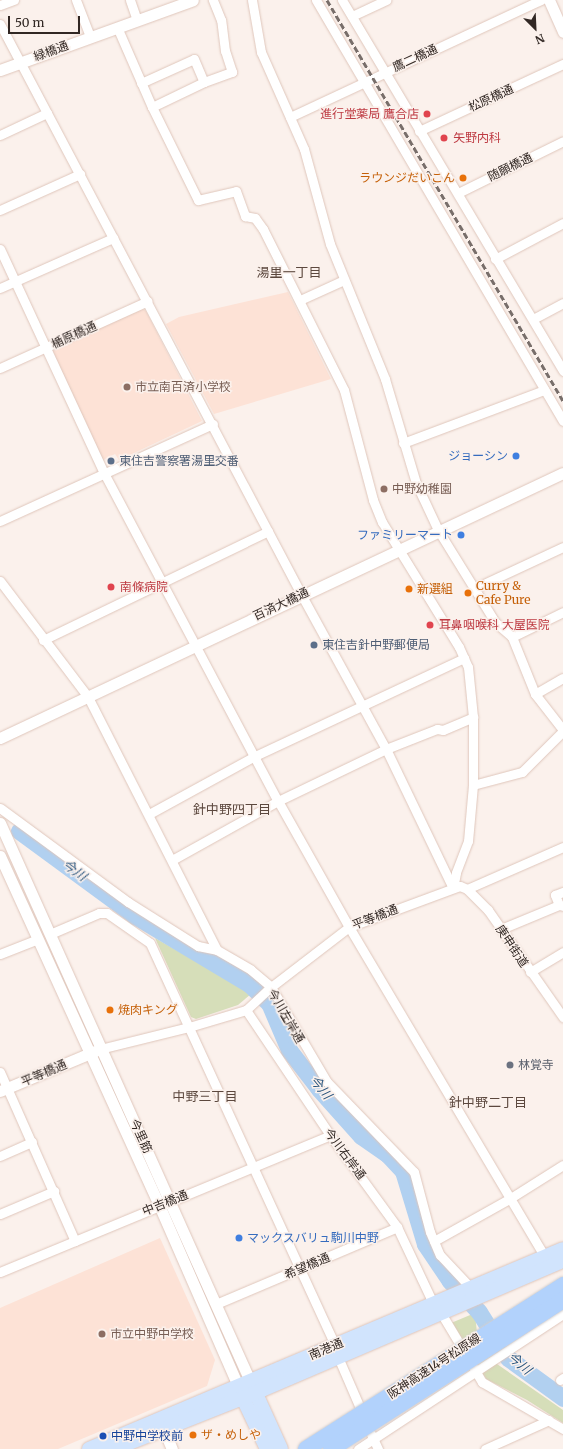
<!DOCTYPE html>
<html>
<head>
<meta charset="utf-8">
<style>
	body { margin:0 }
	#map { position:relative; width:563px; height:1449px; overflow:hidden; background:#fbf1ec; font-family:Merriweather,"Noto Sans JP",serif }
	div>[style] { position:absolute }
	[style*='--x'] { left:calc(var(--x)*1px); top:calc(var(--y)*1px); width:calc(var(--w)*1px); rotate:calc(var(--a)*1deg) }
	.built>* { inset:0; background:#fde2d6 }
	.green>* { inset:0; background:#d6deb9 }
	.river>* { height:17px; margin:-8.5px; padding:0 8.5px; transform-origin:8.5px; border-radius:8.5px; background:#b1d0f0 }
	.roads { filter:drop-shadow(0 0 1px #dfc6bb) drop-shadow(0 0 1px #dfc6bb) }
	.minor>* { height:9px; margin:-4.5px; padding:0 4.5px; transform-origin:4.5px; border-radius:4.5px; background:#fff }
	.tertiary>* { height:11px; margin:-5.5px; padding:0 5.5px; transform-origin:5.5px; border-radius:5.5px; background:#fff }
	.primary>* { height:14px; margin:-7px; padding:0 7px; transform-origin:7px; border-radius:7px; background:#d1e4fd }
	.rail>* { height:3px; margin-top:-1.5px; transform-origin:0; background:repeating-linear-gradient(90deg,#786e6a 0 6px,transparent 0 9px) }
	.bridges { filter:drop-shadow(0 0 1px #d2cfcf) drop-shadow(0 0 1px #d2cfcf) }
	.motorway-bridge>* { height:16px; margin:-8px; padding:0 8px; transform-origin:8px; border-radius:8px; background:#b2d2fc }
	.dots>* { width:11px; height:11px; translate:-50% -50%; box-sizing:border-box; border:2px solid #fbf1ec; border-radius:50% }
	span { translate:-50% -50%; white-space:nowrap; text-align:center; line-height:1.15; -webkit-text-stroke:3px #fbf1ec; paint-order:stroke }
	.street-label { font-size:12px; color:#312723 }
	.health-label { font-size:12px; color:#be3a42 }
	.right { translate:-100% -50%; text-align:right }
	.left { translate:0 -50%; text-align:left }
	.food-label { font-size:12px; color:#c56008 }
	.education-label { font-size:12px; color:#785e54 }
	.shop-label { font-size:12px; color:#366cbe }
	.service-label { font-size:12px; color:#4e5e75 }
	.worship-label { font-size:12px; color:#5b616d }
	.transit-label { font-size:12px; color:#164399 }
	.neighbourhood-label { font-size:13px; color:#5c483e }
	.water-label { font-size:13px; color:#27547e; font-style:italic }
	.north { position:absolute; left:515px; top:8px; width:40px; height:40px; -webkit-text-stroke:3px #fbf1ec; paint-order:stroke; rotate:156deg; font-size:11px; font-weight:700; line-height:16px; text-align:center; color:#312723 }
	.north::after { content:''; display:block; margin:auto; width:14px; height:18px; background:#312723; clip-path:polygon(50% 0,100% 100%,50% 72%,0 100%) }
	.scale { position:absolute; left:8px; top:16px; width:72px; height:18px; box-sizing:border-box; border:2px solid #312723; border-top:0; padding-left:5px; font-size:12px; line-height:14px; white-space:nowrap; color:#312723; -webkit-text-stroke:3px #fbf1ec; paint-order:stroke }
</style>
</head>
<body>
<div id="map">
	<div class="built">
		<div style="clip-path:polygon(288px 292px,331px 379px,214px 414px,166px 324px,179px 317px)"></div>
		<div style="clip-path:polygon(143px 309px,146px 311px,202px 421px,119px 460px,115px 454px,103px 460px,53px 352px,56px 346px)"></div>
		<div style="clip-path:polygon(160px 1238px,215px 1360px,207px 1386px,58px 1449px,0 1449px,0 1308px)"></div>
	</div>
	<div class="green">
		<div style="clip-path:polygon(155px 938px,227px 979px,251px 994px,238px 1005px,196px 1019px,191px 1017px)"></div>
		<div style="clip-path:polygon(475px 1313px,477px 1333px,497px 1364px,563px 1410px,563px 1423px,527px 1400px,486px 1379px,451px 1323px)"></div>
	</div>
	<div class="river">
		<div style="--x:19;--y:831;--w:144;--a:36.2"></div>
		<div style="--x:135;--y:916;--w:133;--a:30.8"></div>
		<div style="--x:249;--y:984;--w:28;--a:44"></div>
		<div style="--x:269;--y:1003;--w:51;--a:66.9"></div>
		<div style="--x:289;--y:1050;--w:49;--a:52.4"></div>
		<div style="--x:319;--y:1089;--w:63;--a:48.2"></div>
		<div style="--x:361;--y:1136;--w:32;--a:35"></div>
		<div style="--x:387;--y:1154;--w:23;--a:47"></div>
		<div style="--x:403;--y:1171;--w:76;--a:73.2"></div>
		<div style="--x:425;--y:1244;--w:45;--a:56"></div>
		<div style="--x:450;--y:1281;--w:42;--a:46.9"></div>
		<div style="--x:479;--y:1312;--w:54;--a:57.8"></div>
		<div style="--x:508;--y:1358;--w:68;--a:36"></div>
	</div>
	<div class="roads">
		<div class="minor">
			<div style="--x:76;--y:0;--w:40;--a:69"></div>
			<div style="--x:130;--y:0;--w:21;--a:71"></div>
			<div style="--x:252;--y:0;--w:53;--a:80.2"></div>
			<div style="--x:261;--y:52;--w:106;--a:66.1"></div>
			<div style="--x:304;--y:149;--w:98;--a:74.7"></div>
			<div style="--x:330;--y:244;--w:146;--a:67.8"></div>
			<div style="--x:385;--y:379;--w:109;--a:73.4"></div>
			<div style="--x:416;--y:483;--w:52;--a:64.9"></div>
			<div style="--x:438;--y:530;--w:108;--a:58.2"></div>
			<div style="--x:495;--y:622;--w:23;--a:41"></div>
			<div style="--x:512;--y:637;--w:61;--a:68"></div>
			<div style="--x:535;--y:694;--w:46;--a:52.1"></div>
			<div style="--x:316;--y:0;--w:488;--a:59.6"></div>
			<div style="--x:342;--y:0;--w:432;--a:59.2"></div>
			<div style="--x:0;--y:5;--w:15;--a:-20"></div>
			<div style="--x:352;--y:16;--w:38;--a:-25"></div>
			<div style="--x:0;--y:24;--w:645;--a:62.16"></div>
			<div style="--x:301;--y:594;--w:177;--a:61.3"></div>
			<div style="--x:386;--y:749;--w:154;--a:64.3"></div>
			<div style="--x:117;--y:27;--w:87;--a:66.4"></div>
			<div style="--x:152;--y:107;--w:104;--a:63.7"></div>
			<div style="--x:198;--y:200;--w:39;--a:-13"></div>
			<div style="--x:236;--y:191;--w:27;--a:70"></div>
			<div style="--x:245;--y:216;--w:10;--a:11"></div>
			<div style="--x:255;--y:218;--w:14;--a:54"></div>
			<div style="--x:263;--y:229;--w:180;--a:63.3"></div>
			<div style="--x:344;--y:390;--w:114;--a:75.2"></div>
			<div style="--x:373;--y:500;--w:24;--a:68"></div>
			<div style="--x:382;--y:522;--w:147;--a:58.4"></div>
			<div style="--x:459;--y:647;--w:22;--a:66"></div>
			<div style="--x:468;--y:667;--w:50;--a:84.3"></div>
			<div style="--x:473;--y:717;--w:68;--a:90"></div>
			<div style="--x:473;--y:785;--w:56;--a:95.1"></div>
			<div style="--x:468;--y:841;--w:34;--a:111"></div>
			<div style="--x:456;--y:873;--w:15;--a:101"></div>
			<div style="--x:141;--y:83;--w:58;--a:-24.4"></div>
			<div style="--x:194;--y:59;--w:25;--a:67"></div>
			<div style="--x:152;--y:107;--w:58;--a:-25.7"></div>
			<div style="--x:204;--y:82;--w:30;--a:-20"></div>
			<div style="--x:232;--y:72;--w:22;--a:-108"></div>
			<div style="--x:225;--y:51;--w:31;--a:-97"></div>
			<div style="--x:221;--y:20;--w:22;--a:-112"></div>
			<div style="--x:290;--y:117;--w:277;--a:-25"></div>
			<div style="--x:419;--y:131;--w:159;--a:-25"></div>
			<div style="--x:0;--y:135;--w:52;--a:-25.1"></div>
			<div style="--x:458;--y:193;--w:117;--a:-26.3"></div>
			<div style="--x:0;--y:210;--w:88;--a:-24.2"></div>
			<div style="--x:0;--y:249;--w:247;--a:65.1"></div>
			<div style="--x:104;--y:473;--w:371;--a:62.1"></div>
			<div style="--x:278;--y:801;--w:145;--a:60.6"></div>
			<div style="--x:349;--y:927;--w:387;--a:59.3"></div>
			<div style="--x:495;--y:259;--w:77;--a:-27.9"></div>
			<div style="--x:0;--y:288;--w:124;--a:-23.9"></div>
			<div style="--x:300;--y:300;--w:48;--a:-24.4"></div>
			<div style="--x:533;--y:319;--w:34;--a:-28"></div>
			<div style="--x:0;--y:368;--w:162;--a:-24.4"></div>
			<div style="--x:403;--y:443;--w:151;--a:-20.6"></div>
			<div style="--x:0;--y:521;--w:234;--a:-24.5"></div>
			<div style="--x:0;--y:581;--w:146;--a:52.8"></div>
			<div style="--x:88;--y:697;--w:284;--a:63"></div>
			<div style="--x:475;--y:588;--w:97;--a:-25"></div>
			<div style="--x:512;--y:637;--w:57;--a:-26.1"></div>
			<div style="--x:43;--y:640;--w:250;--a:-25.8"></div>
			<div style="--x:535;--y:694;--w:32;--a:-30"></div>
			<div style="--x:473;--y:785;--w:51;--a:-14.9"></div>
			<div style="--x:522;--y:772;--w:58;--a:-45"></div>
			<div style="--x:0;--y:808;--w:159;--a:36.3"></div>
			<div style="--x:128;--y:902;--w:83;--a:32.2"></div>
			<div style="--x:198;--y:946;--w:19;--a:12"></div>
			<div style="--x:217;--y:950;--w:39;--a:30"></div>
			<div style="--x:251;--y:970;--w:26;--a:40"></div>
			<div style="--x:271;--y:987;--w:110;--a:59.5"></div>
			<div style="--x:327;--y:1082;--w:125;--a:46"></div>
			<div style="--x:414;--y:1172;--w:62;--a:75.1"></div>
			<div style="--x:430;--y:1232;--w:25;--a:67"></div>
			<div style="--x:440;--y:1255;--w:44;--a:46.8"></div>
			<div style="--x:149;--y:814;--w:121;--a:-28.7"></div>
			<div style="--x:255;--y:756;--w:231;--a:-25.1"></div>
			<div style="--x:172;--y:860;--w:121;--a:-29.1"></div>
			<div style="--x:278;--y:801;--w:120;--a:-25.7"></div>
			<div style="--x:386;--y:749;--w:55;--a:-21.4"></div>
			<div style="--x:437;--y:729;--w:6;--a:9"></div>
			<div style="--x:443;--y:730;--w:33;--a:-23"></div>
			<div style="--x:467;--y:889;--w:105;--a:-23.6"></div>
			<div style="--x:559;--y:905;--w:11;--a:-112"></div>
			<div style="--x:555;--y:895;--w:9;--a:-21"></div>
			<div style="--x:501;--y:929;--w:63;--a:-22.5"></div>
			<div style="--x:559;--y:905;--w:4;--a:14"></div>
			<div style="--x:50;--y:934;--w:53;--a:-23.2"></div>
			<div style="--x:99;--y:913;--w:8;--a:0"></div>
			<div style="--x:107;--y:913;--w:52;--a:34.9"></div>
			<div style="--x:150;--y:943;--w:443;--a:65.3"></div>
			<div style="--x:0;--y:954;--w:41;--a:-21.5"></div>
			<div style="--x:530;--y:972;--w:39;--a:-31"></div>
			<div style="--x:246;--y:1010;--w:34;--a:-43"></div>
			<div style="--x:271;--y:987;--w:98;--a:-37.6"></div>
			<div style="--x:349;--y:927;--w:118;--a:-20.3"></div>
			<div style="--x:460;--y:886;--w:8;--a:23"></div>
			<div style="--x:467;--y:889;--w:30;--a:45"></div>
			<div style="--x:488;--y:910;--w:131;--a:55"></div>
			<div style="--x:246;--y:1010;--w:151;--a:56.1"></div>
			<div style="--x:330;--y:1135;--w:114;--a:53.9"></div>
			<div style="--x:397;--y:1227;--w:84;--a:64.7"></div>
			<div style="--x:100;--y:1049;--w:92;--a:-13.9"></div>
			<div style="--x:189;--y:1027;--w:59;--a:-16.6"></div>
			<div style="--x:0;--y:1072;--w:185;--a:66.1"></div>
			<div style="--x:0;--y:1156;--w:35;--a:-24"></div>
			<div style="--x:0;--y:1214;--w:59;--a:-23.1"></div>
			<div style="--x:434;--y:1241;--w:86;--a:-29.2"></div>
			<div style="--x:509;--y:1199;--w:64;--a:-32.2"></div>
			<div style="--x:0;--y:1272;--w:357;--a:-22.5"></div>
			<div style="--x:216;--y:1304;--w:197;--a:-23"></div>
			<div style="--x:441;--y:1313;--w:47;--a:59"></div>
			<div style="--x:338;--y:1357;--w:65;--a:66.6"></div>
			<div style="--x:472;--y:1365;--w:20;--a:60"></div>
			<div style="--x:482;--y:1382;--w:94;--a:30.1"></div>
			<div style="--x:560;--y:1380;--w:4;--a:-34"></div>
			<div style="--x:371;--y:1434;--w:17;--a:65"></div>
			<div style="--x:358;--y:1449;--w:245;--a:-33.4"></div>
			<div style="--x:485;--y:1449;--w:70;--a:-24.4"></div>
		</div>
		<div class="tertiary">
			<div style="--x:549;--y:0;--w:35;--a:66"></div>
			<div style="--x:0;--y:70;--w:205;--a:-19.9"></div>
			<div style="--x:0;--y:738;--w:622;--a:-25.21"></div>
			<div style="--x:0;--y:823;--w:611;--a:65.87"></div>
			<div style="--x:0;--y:856;--w:384;--a:65.5"></div>
			<div style="--x:159;--y:1205;--w:197;--a:66.4"></div>
			<div style="--x:0;--y:1091;--w:103;--a:-22.8"></div>
			<div style="--x:163;--y:1428;--w:23;--a:67"></div>
		</div>
		<div class="primary">
			<div style="--x:252;--y:1385;--w:70;--a:65.6"></div>
			<div style="--x:239;--y:1390;--w:65;--a:64.6"></div>
			<div style="--x:89;--y:1449;--w:514;--a:-22.88"></div>
			<div style="--x:114;--y:1449;--w:139;--a:-21.6"></div>
			<div style="--x:243;--y:1398;--w:348;--a:-23.2"></div>
		</div>
	</div>
	<div class="rail">
		<div style="--x:327;--y:0;--w:465;--a:59.5"></div>
	</div>
	<div class="bridges">
		<div class="motorway-bridge">
			<div style="--x:306;--y:1449;--w:305;--a:-32.5"></div>
			<div style="--x:331;--y:1449;--w:276;--a:-32.7"></div>
		</div>
	</div>
	<div class="dots">
		<div style="left:427px;top:114px;background:#e0444e"></div>
		<div style="left:444px;top:138px;background:#e0444e"></div>
		<div style="left:463px;top:178px;background:#e8710a"></div>
		<div style="left:127px;top:387px;background:#8d6e63"></div>
		<div style="left:516px;top:456px;background:#3f7fe0"></div>
		<div style="left:111px;top:461px;background:#5c6f8a"></div>
		<div style="left:384px;top:489px;background:#8d6e63"></div>
		<div style="left:461px;top:535px;background:#3f7fe0"></div>
		<div style="left:111px;top:587px;background:#e0444e"></div>
		<div style="left:409px;top:589px;background:#e8710a"></div>
		<div style="left:468px;top:593px;background:#e8710a"></div>
		<div style="left:430px;top:625px;background:#e0444e"></div>
		<div style="left:314px;top:645px;background:#5c6f8a"></div>
		<div style="left:110px;top:1010px;background:#e8710a"></div>
		<div style="left:510px;top:1065px;background:#6b7280"></div>
		<div style="left:239px;top:1238px;background:#3f7fe0"></div>
		<div style="left:102px;top:1334px;background:#8d6e63"></div>
		<div style="left:193px;top:1435px;background:#e8710a"></div>
		<div style="left:103px;top:1436px;background:#1a4fb4"></div>
	</div>
	<div class="street-label">
		<span style="left:51px;top:51px;rotate:-20deg">緑橋通</span>
		<span style="left:415px;top:58px;rotate:-25deg">鷹二橋通</span>
		<span style="left:491px;top:98px;rotate:-25deg">松原橋通</span>
		<span style="left:510px;top:167px;rotate:-26deg">随願橋通</span>
		<span style="left:74px;top:335px;rotate:-24deg">楯原橋通</span>
		<span style="left:281px;top:604px;rotate:-25deg">百済大橋通</span>
		<span style="left:375px;top:917px;rotate:-21deg">平等橋通</span>
		<span style="left:512px;top:946px;rotate:56deg">庚申街道</span>
		<span style="left:286px;top:1016px;rotate:60deg">今川左岸通</span>
		<span style="left:44px;top:1073px;rotate:-23deg">平等橋通</span>
		<span style="left:141px;top:1136px;rotate:65deg">今里筋</span>
		<span style="left:345px;top:1154px;rotate:53deg">今川右岸通</span>
		<span style="left:165px;top:1203px;rotate:-22deg">中吉橋通</span>
		<span style="left:307px;top:1266px;rotate:-23deg">希望橋通</span>
		<span style="left:326px;top:1349px;rotate:-23deg">南港通</span>
		<span style="left:434px;top:1366px;rotate:-33deg">阪神高速14号松原線</span>
	</div>
	<div class="health-label">
		<span class="right" style="left:419px;top:114px">進行堂薬局 鷹合店</span>
		<span class="left" style="left:453px;top:138px">矢野内科</span>
		<span class="left" style="left:120px;top:587px">南條病院</span>
		<span class="left" style="left:439px;top:625px">耳鼻咽喉科 大屋医院</span>
	</div>
	<div class="food-label">
		<span class="right" style="left:455px;top:178px">ラウンジだいこん</span>
		<span class="left" style="left:476px;top:593px">Curry &amp;<br>Cafe Pure</span>
		<span class="left" style="left:417px;top:589px">新選組</span>
		<span class="left" style="left:118px;top:1010px">焼肉キング</span>
		<span class="left" style="left:201px;top:1435px">ザ・めしや</span>
	</div>
	<div class="education-label">
		<span class="left" style="left:135px;top:387px">市立南百済小学校</span>
		<span class="left" style="left:392px;top:489px">中野幼稚園</span>
		<span class="left" style="left:110px;top:1334px">市立中野中学校</span>
	</div>
	<div class="shop-label">
		<span class="right" style="left:508px;top:456px">ジョーシン</span>
		<span class="right" style="left:453px;top:535px">ファミリーマート</span>
		<span class="left" style="left:247px;top:1238px">マックスバリュ駒川中野</span>
	</div>
	<div class="service-label">
		<span class="left" style="left:119px;top:461px">東住吉警察署湯里交番</span>
		<span class="left" style="left:322px;top:645px">東住吉針中野郵便局</span>
	</div>
	<div class="worship-label">
		<span class="left" style="left:518px;top:1065px">林覚寺</span>
	</div>
	<div class="transit-label">
		<span class="left" style="left:111px;top:1436px">中野中学校前</span>
	</div>
	<div class="neighbourhood-label">
		<span style="left:289px;top:273px">湯里一丁目</span>
		<span style="left:232px;top:810px">針中野四丁目</span>
		<span style="left:205px;top:1097px">中野三丁目</span>
		<span style="left:488px;top:1103px">針中野二丁目</span>
	</div>
	<div class="water-label">
		<span style="left:74px;top:871px;rotate:36deg">今川</span>
		<span style="left:320px;top:1088px;rotate:50deg">今川</span>
		<span style="left:519px;top:1364px;rotate:40deg">今川</span>
	</div>
	<div class="north">N</div>
	<div class="scale">50 m</div>
</div>
</body>
</html>
